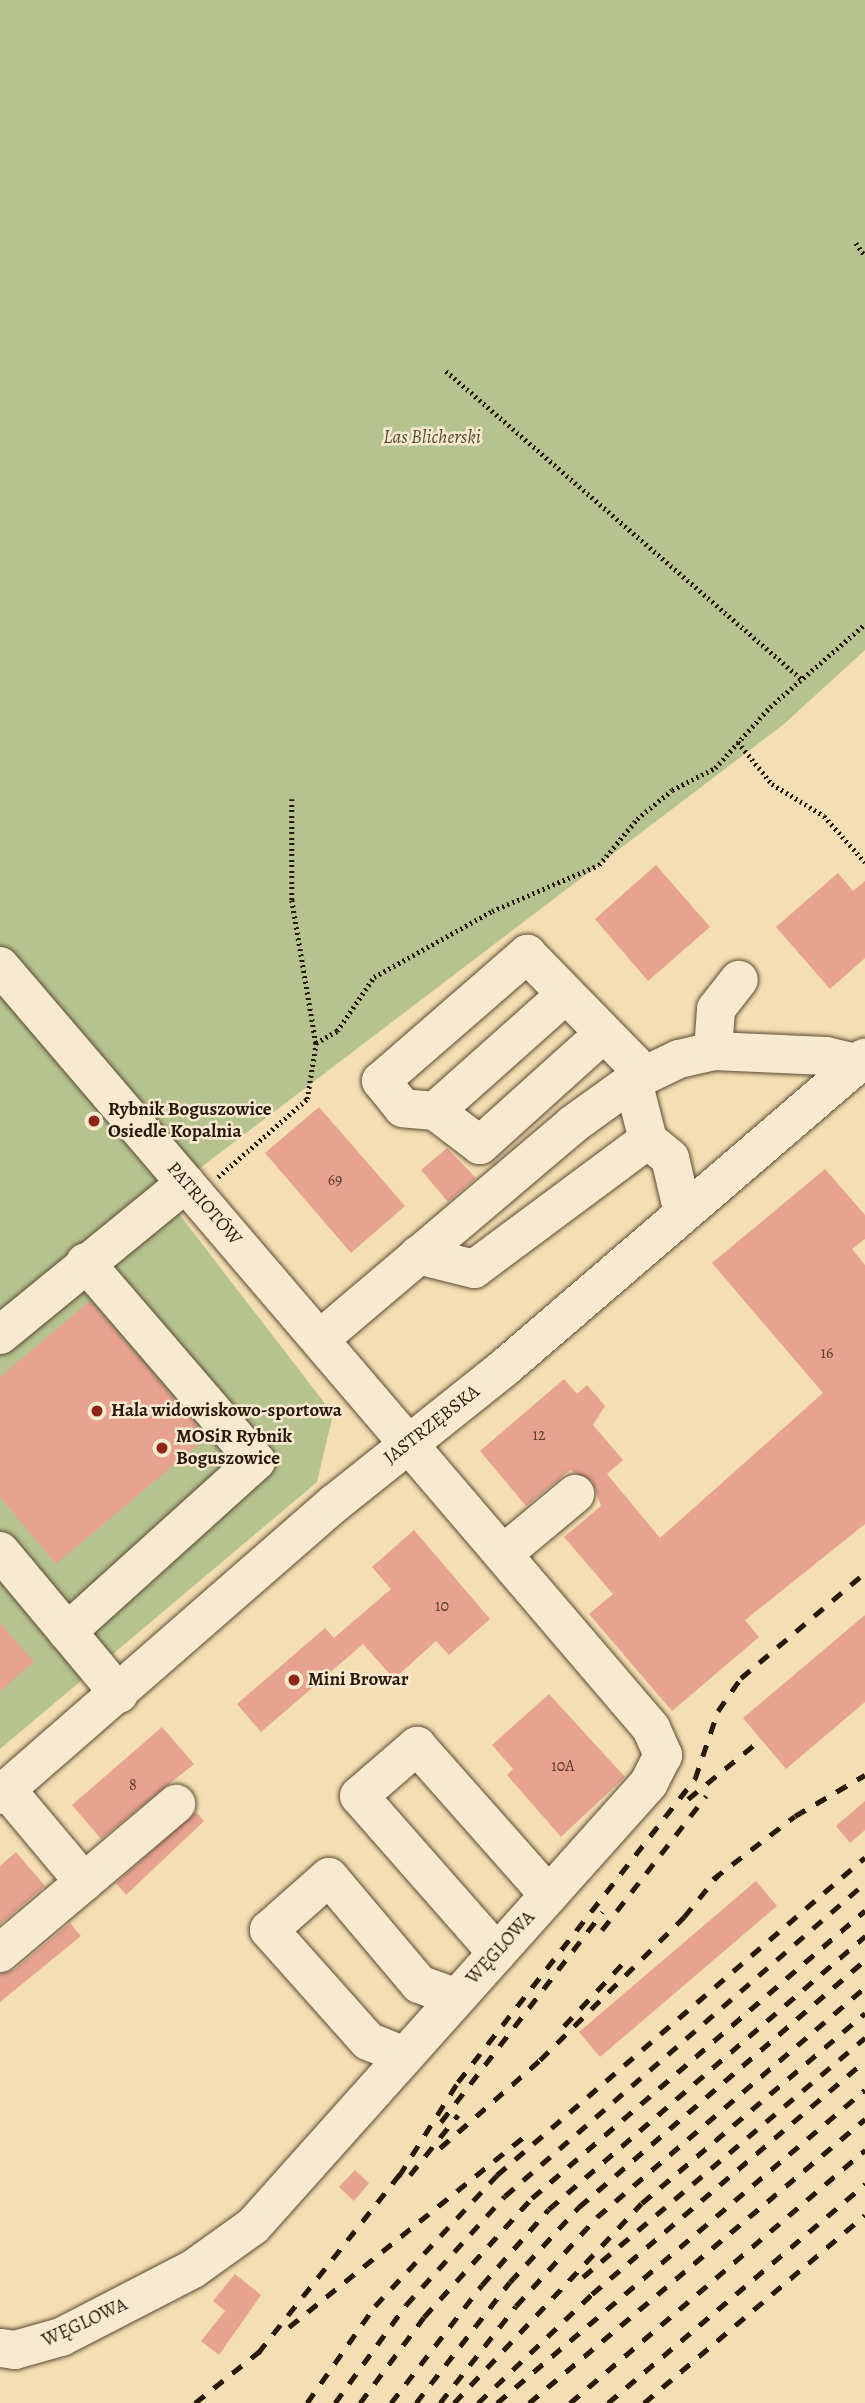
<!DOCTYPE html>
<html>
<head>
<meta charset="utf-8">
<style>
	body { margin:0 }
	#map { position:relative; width:865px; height:2403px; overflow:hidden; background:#f3dfb3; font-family:Alegreya,serif }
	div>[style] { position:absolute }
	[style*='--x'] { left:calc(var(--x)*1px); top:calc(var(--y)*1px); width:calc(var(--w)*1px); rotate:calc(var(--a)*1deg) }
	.green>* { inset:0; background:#b6c390 }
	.building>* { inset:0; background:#e8a290 }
	.path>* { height:4.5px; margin-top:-2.25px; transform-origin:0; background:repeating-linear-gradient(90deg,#281907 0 2px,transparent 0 5.5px) }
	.roads { filter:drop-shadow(0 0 2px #5b4a32) drop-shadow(0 0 2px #5b4a32) }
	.minor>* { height:38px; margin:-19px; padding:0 19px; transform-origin:19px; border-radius:19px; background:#f7eace }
	.rail>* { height:5px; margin-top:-2.5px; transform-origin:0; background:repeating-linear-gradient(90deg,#281907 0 12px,transparent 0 24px) }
	.dots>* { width:19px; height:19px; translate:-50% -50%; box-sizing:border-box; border:4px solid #f7eace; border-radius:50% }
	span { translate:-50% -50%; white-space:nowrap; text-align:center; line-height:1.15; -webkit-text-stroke:5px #f7eace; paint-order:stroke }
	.number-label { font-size:16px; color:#583b29 }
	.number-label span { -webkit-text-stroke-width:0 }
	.park-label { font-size:19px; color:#534c30; font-style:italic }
	.poi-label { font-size:19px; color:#281907; font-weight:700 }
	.left { translate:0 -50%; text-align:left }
	.street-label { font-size:19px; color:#281907 }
</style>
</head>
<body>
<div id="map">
	<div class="green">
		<div style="clip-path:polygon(0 0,865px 0,865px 650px,784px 724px,0 1320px)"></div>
		<div style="clip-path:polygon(176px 1210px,333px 1414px,317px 1482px,0 1749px,0 1348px)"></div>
	</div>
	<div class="building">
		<div style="clip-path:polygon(656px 865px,710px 927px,648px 981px,595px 919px)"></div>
		<div style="clip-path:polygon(838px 873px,853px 891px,865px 881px,865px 958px,830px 989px,776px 927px)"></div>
		<div style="clip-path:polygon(319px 1107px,405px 1206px,351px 1253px,265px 1153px)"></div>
		<div style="clip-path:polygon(447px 1148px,476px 1178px,448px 1202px,421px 1170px)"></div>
		<div style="clip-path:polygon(825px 1169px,865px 1215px,865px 1239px,852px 1249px,865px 1265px,865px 1524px,745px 1620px,759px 1637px,672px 1711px,589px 1614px,613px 1594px,564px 1537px,601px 1506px,592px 1481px,570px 1470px,526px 1506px,480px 1451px,564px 1379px,577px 1394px,587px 1385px,605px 1406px,593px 1425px,623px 1460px,607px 1474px,660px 1538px,823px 1393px,712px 1263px)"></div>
		<div style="clip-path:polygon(90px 1301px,207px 1437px,56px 1564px,0 1497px,0 1377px)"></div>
		<div style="clip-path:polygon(414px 1530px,490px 1619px,449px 1655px,436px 1641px,394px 1679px,363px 1644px,261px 1732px,237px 1704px,325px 1628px,334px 1638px,391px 1589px,372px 1567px)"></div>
		<div style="clip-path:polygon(865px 1615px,865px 1702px,786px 1769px,743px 1718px)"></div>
		<div style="clip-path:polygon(0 1623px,34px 1662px,0 1691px)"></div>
		<div style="clip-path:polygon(549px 1694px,625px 1777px,561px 1837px,507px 1775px,513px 1769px,492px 1745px)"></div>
		<div style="clip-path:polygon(162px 1727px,194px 1764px,101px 1839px,72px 1805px)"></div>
		<div style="clip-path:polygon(865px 1801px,865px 1830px,850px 1843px,836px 1826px)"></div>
		<div style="clip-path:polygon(196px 1812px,204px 1821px,126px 1895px,116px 1883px)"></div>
		<div style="clip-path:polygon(16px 1852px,45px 1886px,0 1924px,0 1866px)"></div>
		<div style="clip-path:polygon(756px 1881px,777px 1906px,600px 2057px,579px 2032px)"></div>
		<div style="clip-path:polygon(70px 1923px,81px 1936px,0 2002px,0 1974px,14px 1970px)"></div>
		<div style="clip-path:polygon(355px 2170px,369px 2183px,354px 2201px,339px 2187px)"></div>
		<div style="clip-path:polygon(235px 2274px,261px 2295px,219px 2355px,201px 2341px,225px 2311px,234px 2318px,213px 2301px)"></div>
	</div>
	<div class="path">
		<div style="--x:856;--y:243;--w:16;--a:55"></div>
		<div style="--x:446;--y:371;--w:471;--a:40.9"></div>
		<div style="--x:738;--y:742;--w:54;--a:51"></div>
		<div style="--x:772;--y:784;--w:61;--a:31.6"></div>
		<div style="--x:824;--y:816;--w:62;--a:48.3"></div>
		<div style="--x:292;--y:799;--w:101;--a:90"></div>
		<div style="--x:292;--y:900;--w:145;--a:80.5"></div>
		<div style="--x:218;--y:1177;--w:118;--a:-41.2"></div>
		<div style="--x:307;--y:1099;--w:57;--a:-80.9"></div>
		<div style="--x:316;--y:1043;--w:24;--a:-30"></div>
		<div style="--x:337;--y:1031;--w:65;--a:-55.6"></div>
		<div style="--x:374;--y:977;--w:135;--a:-29.2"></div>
		<div style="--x:492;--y:911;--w:116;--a:-23.3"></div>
		<div style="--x:599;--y:865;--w:60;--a:-50.4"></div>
		<div style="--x:637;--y:819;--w:45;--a:-39.6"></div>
		<div style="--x:672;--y:790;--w:48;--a:-27.1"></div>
		<div style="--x:715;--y:768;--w:82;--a:-48"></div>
		<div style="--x:770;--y:707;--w:126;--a:-41.1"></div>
	</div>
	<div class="roads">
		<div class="minor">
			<div style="--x:0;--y:966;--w:1002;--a:49.49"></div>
			<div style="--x:651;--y:1728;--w:30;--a:66"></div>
			<div style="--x:663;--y:1755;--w:31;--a:117"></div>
			<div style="--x:649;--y:1783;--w:594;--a:131.79"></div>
			<div style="--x:253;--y:2226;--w:74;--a:144.4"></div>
			<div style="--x:193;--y:2269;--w:148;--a:152.7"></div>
			<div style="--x:61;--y:2337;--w:48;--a:164.2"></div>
			<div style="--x:15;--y:2350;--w:15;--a:-172"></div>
			<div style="--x:601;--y:1036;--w:163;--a:138"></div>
			<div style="--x:480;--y:1145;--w:56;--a:-142.9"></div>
			<div style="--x:435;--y:1111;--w:32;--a:-175"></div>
			<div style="--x:403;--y:1108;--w:35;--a:-129"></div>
			<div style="--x:381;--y:1081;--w:194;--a:-41"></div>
			<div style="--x:527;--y:954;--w:168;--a:45.7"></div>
			<div style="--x:713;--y:1051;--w:42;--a:-85.9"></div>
			<div style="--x:716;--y:1009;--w:37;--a:-52"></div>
			<div style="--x:435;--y:1111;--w:173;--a:-41.7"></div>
			<div style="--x:682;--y:1209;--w:52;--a:-103.2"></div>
			<div style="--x:670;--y:1158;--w:28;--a:-141"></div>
			<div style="--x:648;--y:1140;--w:61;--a:-104.3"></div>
			<div style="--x:633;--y:1081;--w:51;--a:-25.6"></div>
			<div style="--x:679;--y:1059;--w:35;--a:-13"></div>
			<div style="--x:713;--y:1051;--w:113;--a:2.5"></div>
			<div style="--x:826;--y:1056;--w:32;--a:13"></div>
			<div style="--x:418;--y:1255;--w:58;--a:14"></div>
			<div style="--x:474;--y:1269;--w:217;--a:-36.6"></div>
			<div style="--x:0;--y:1335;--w:240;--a:-39.3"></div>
			<div style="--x:320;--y:1339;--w:331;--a:-40.3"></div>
			<div style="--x:572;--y:1125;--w:75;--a:-35.8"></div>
			<div style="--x:0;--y:1551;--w:186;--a:50.2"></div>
			<div style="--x:503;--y:1554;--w:94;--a:-39.8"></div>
			<div style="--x:67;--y:1632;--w:255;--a:-42.1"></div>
			<div style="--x:256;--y:1461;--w:262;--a:-130.7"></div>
			<div style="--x:0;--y:1795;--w:444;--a:-41.1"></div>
			<div style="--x:335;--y:1503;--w:216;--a:-38.6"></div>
			<div style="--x:504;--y:1368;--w:476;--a:-40.7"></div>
			<div style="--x:84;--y:1882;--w:121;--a:-40.3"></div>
			<div style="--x:0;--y:1953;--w:110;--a:-40.2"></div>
			<div style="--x:84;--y:1882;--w:121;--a:-130"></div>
			<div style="--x:497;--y:1953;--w:209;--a:-131.3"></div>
			<div style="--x:359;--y:1796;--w:77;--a:-40.8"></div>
			<div style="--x:417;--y:1746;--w:199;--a:48.5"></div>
			<div style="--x:405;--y:2056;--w:40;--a:-158"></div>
			<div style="--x:368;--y:2041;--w:149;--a:-131.7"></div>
			<div style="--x:269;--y:1930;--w:80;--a:-41.5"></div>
			<div style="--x:329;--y:1877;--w:140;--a:49.9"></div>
			<div style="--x:419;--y:1984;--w:40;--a:20.2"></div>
		</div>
	</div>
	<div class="rail">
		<div style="--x:688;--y:1799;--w:93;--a:-39.3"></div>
		<div style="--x:713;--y:1879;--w:103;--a:-37.5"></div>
		<div style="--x:795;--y:1816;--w:81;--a:-30.4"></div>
		<div style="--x:602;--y:1930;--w:170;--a:-52.2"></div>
		<div style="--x:564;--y:2026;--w:88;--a:-46.8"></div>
		<div style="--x:441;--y:2122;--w:265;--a:-52.4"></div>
		<div style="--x:440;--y:2148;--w:133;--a:-41.3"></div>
		<div style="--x:540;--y:2060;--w:203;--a:-44.8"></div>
		<div style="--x:684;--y:1917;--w:55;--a:-50.9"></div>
		<div style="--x:410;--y:2175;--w:77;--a:-51.3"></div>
		<div style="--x:399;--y:2176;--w:111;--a:-57.9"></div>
		<div style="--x:458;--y:2082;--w:385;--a:-52"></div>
		<div style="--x:695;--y:1779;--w:72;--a:-71.3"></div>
		<div style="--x:718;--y:1711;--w:40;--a:-55.1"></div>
		<div style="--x:741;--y:1678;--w:162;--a:-40.3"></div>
		<div style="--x:583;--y:2277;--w:370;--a:-40.3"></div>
		<div style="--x:289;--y:2327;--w:311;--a:-39"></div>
		<div style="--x:258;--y:2353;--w:235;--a:-51.6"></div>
		<div style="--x:195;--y:2403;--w:90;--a:-38.7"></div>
		<div style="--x:307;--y:2403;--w:118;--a:-55"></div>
		<div style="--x:375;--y:2306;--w:179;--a:-47"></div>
		<div style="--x:497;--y:2175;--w:486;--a:-40.8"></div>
		<div style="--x:335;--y:2403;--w:121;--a:-54.1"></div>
		<div style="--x:406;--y:2305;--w:147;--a:-47.8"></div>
		<div style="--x:505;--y:2196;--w:477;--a:-41"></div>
		<div style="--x:360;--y:2403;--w:107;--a:-53.3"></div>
		<div style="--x:424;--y:2317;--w:161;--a:-47.8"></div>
		<div style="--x:532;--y:2198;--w:440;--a:-40.8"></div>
		<div style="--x:391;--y:2403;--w:149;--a:-52.4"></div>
		<div style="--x:482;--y:2285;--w:101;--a:-48.6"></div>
		<div style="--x:549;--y:2209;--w:418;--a:-40.8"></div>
		<div style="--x:416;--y:2403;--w:153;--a:-52.2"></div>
		<div style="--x:510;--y:2282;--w:102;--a:-47.4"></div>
		<div style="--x:579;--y:2207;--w:378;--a:-40.8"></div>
		<div style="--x:440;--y:2403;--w:123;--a:-51.9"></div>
		<div style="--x:516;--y:2306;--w:120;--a:-47.7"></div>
		<div style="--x:597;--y:2217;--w:353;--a:-40.6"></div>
		<div style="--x:454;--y:2403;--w:274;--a:-46.8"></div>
		<div style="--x:642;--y:2203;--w:293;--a:-40.4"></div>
		<div style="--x:478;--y:2403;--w:158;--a:-43.7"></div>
		<div style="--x:592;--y:2294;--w:359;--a:-40.5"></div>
		<div style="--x:497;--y:2403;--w:483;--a:-40.4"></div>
		<div style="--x:529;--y:2403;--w:440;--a:-40.2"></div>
		<div style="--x:570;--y:2403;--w:389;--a:-40.6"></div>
		<div style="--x:608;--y:2403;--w:338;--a:-40.4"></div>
		<div style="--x:644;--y:2403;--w:290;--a:-40.4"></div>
	</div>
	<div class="dots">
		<div style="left:94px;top:1121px;background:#8f2418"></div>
		<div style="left:97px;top:1411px;background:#8f2418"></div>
		<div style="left:162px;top:1448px;background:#8f2418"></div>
		<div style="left:294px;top:1680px;background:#8f2418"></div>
	</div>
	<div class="number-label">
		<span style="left:335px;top:1180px">69</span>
		<span style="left:827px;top:1353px">16</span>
		<span style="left:539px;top:1435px">12</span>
		<span style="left:442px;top:1606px">10</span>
		<span style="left:563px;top:1766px">10A</span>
		<span style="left:133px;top:1785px">8</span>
	</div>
	<div class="park-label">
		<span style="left:432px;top:438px">Las Blicherski</span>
	</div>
	<div class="poi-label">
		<span class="left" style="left:108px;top:1121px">Rybnik Boguszowice<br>Osiedle Kopalnia</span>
		<span class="left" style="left:111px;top:1411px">Hala widowiskowo-sportowa</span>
		<span class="left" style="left:176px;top:1448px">MOSiR Rybnik<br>Boguszowice</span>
		<span class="left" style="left:308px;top:1680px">Mini Browar</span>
	</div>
	<div class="street-label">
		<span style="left:204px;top:1204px;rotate:49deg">PATRIOTÓW</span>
		<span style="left:432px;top:1425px;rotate:-38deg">JASTRZĘBSKA</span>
		<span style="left:501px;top:1948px;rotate:-48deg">WĘGLOWA</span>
		<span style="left:85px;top:2323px;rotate:-25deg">WĘGLOWA</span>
	</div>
</div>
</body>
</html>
